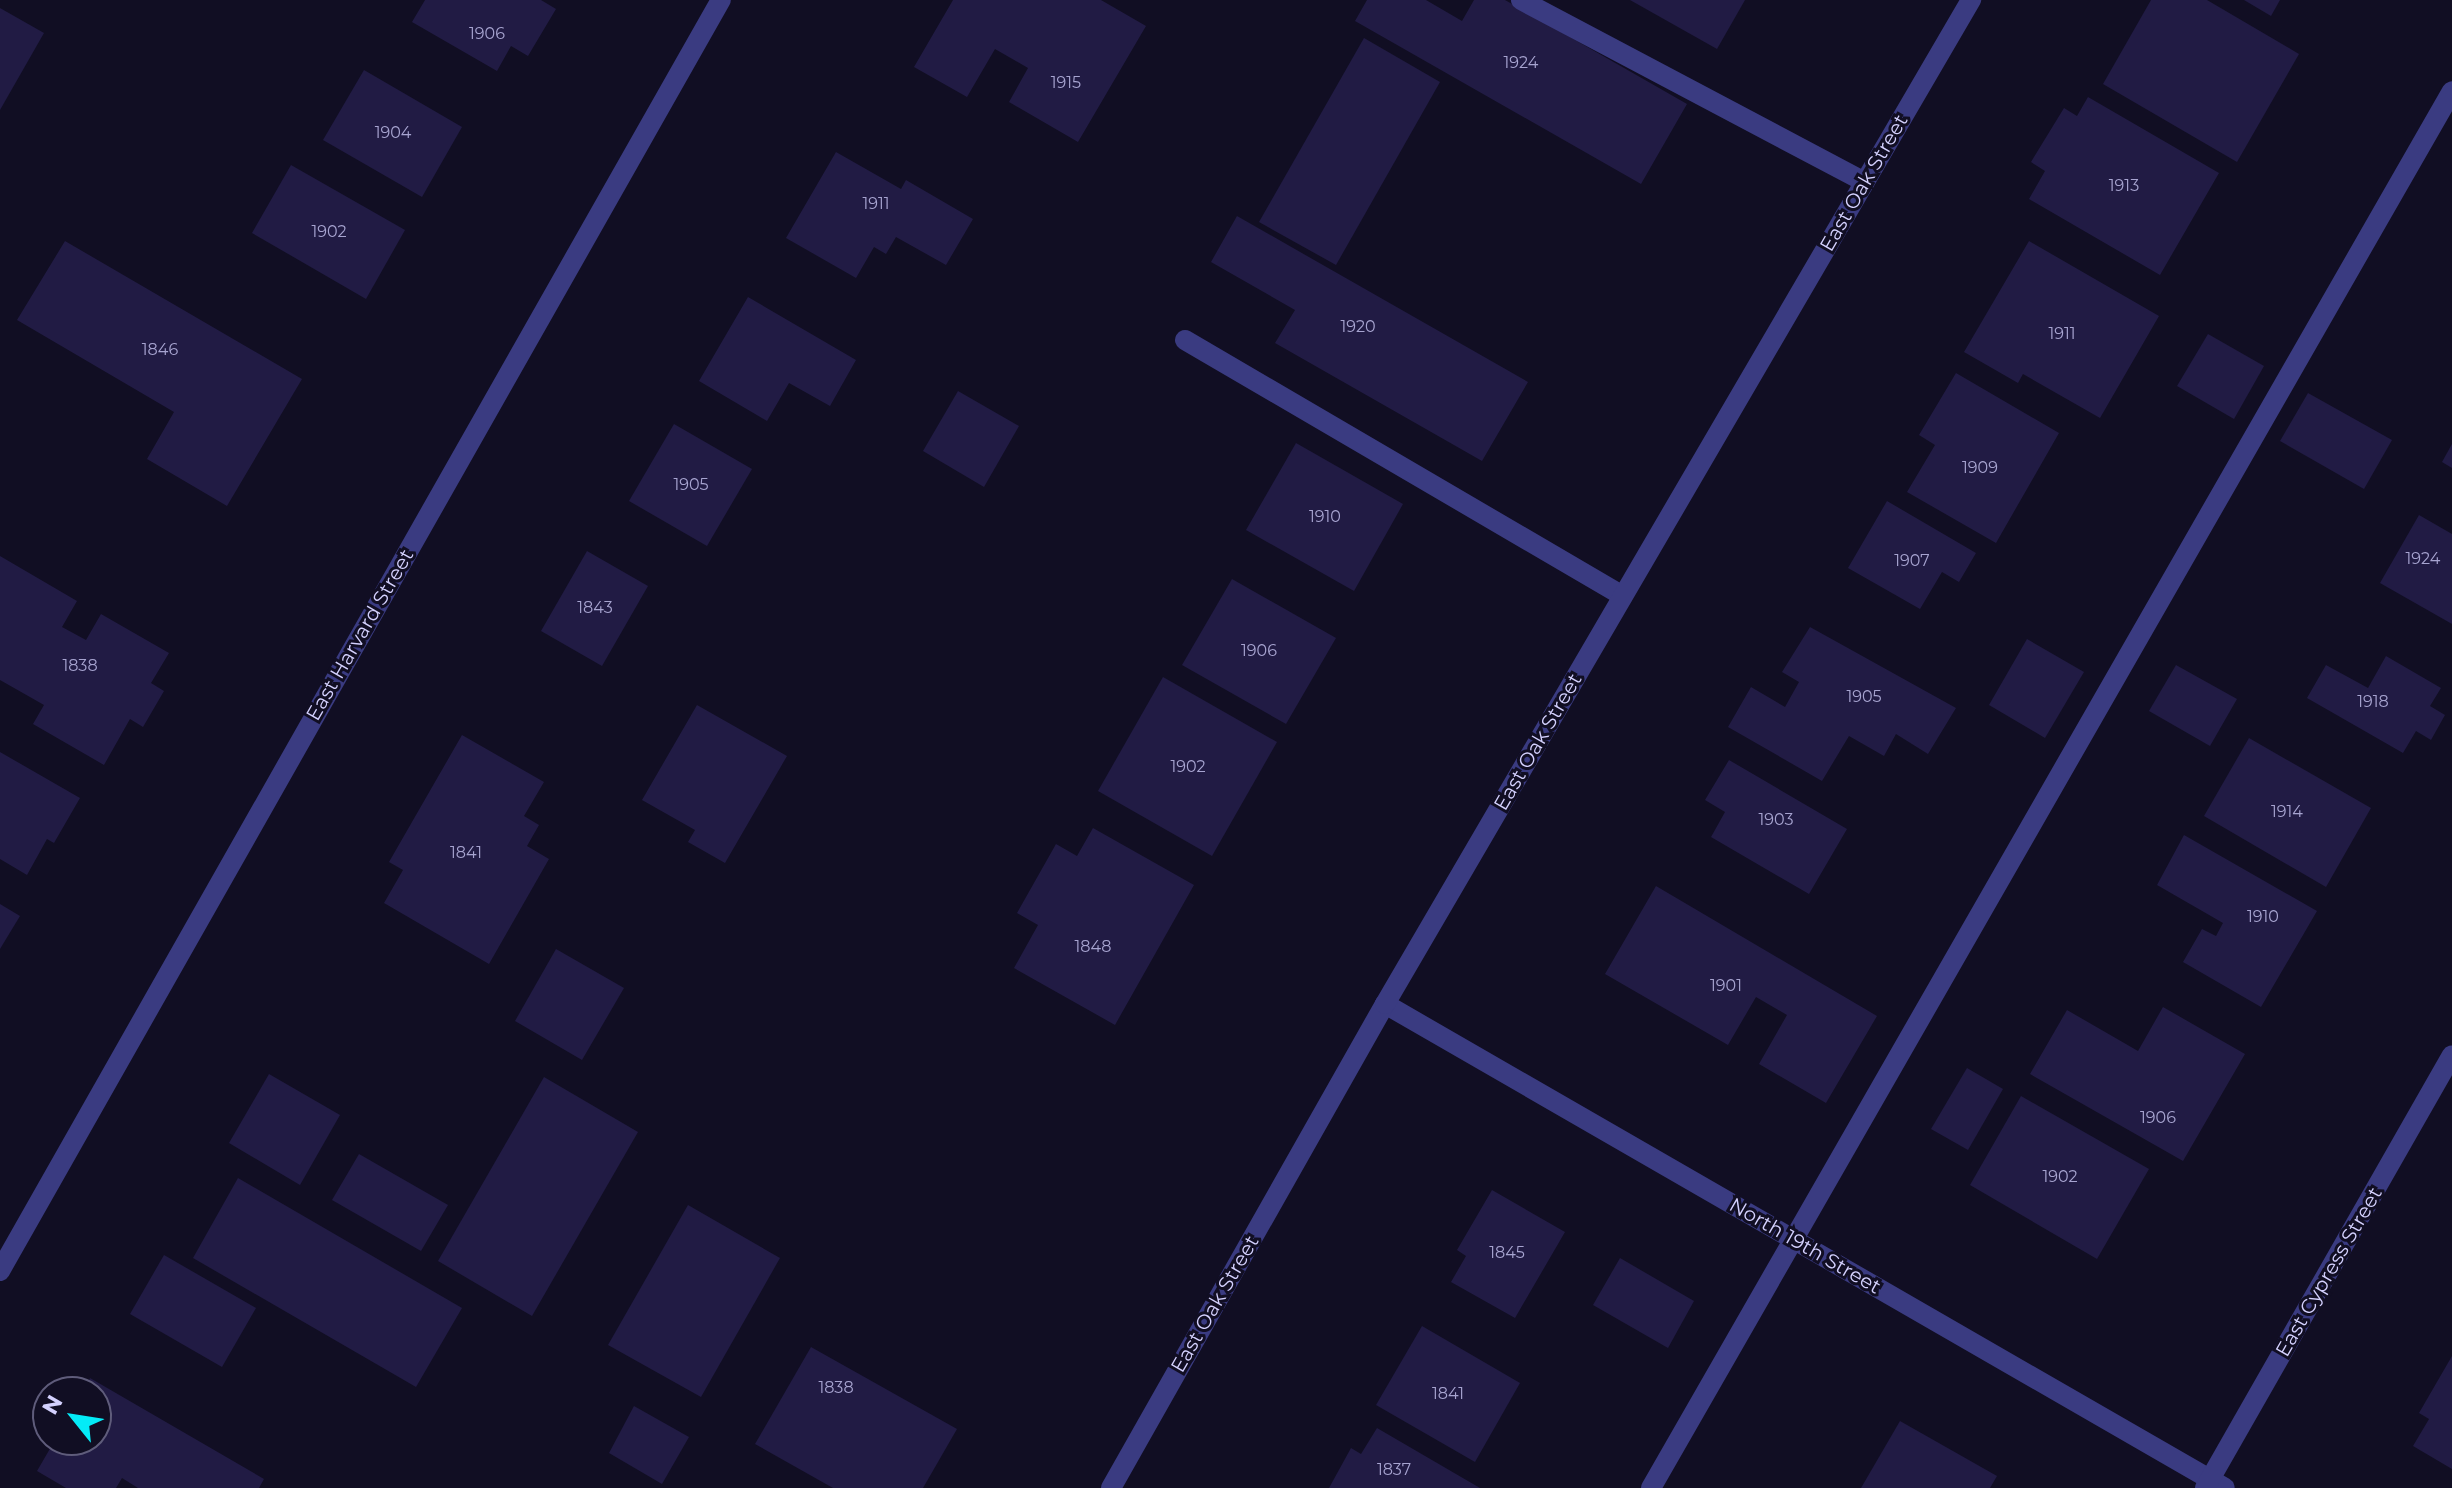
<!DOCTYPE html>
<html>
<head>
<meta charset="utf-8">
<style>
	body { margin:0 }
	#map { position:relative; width:2452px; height:1488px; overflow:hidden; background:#110e23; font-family:Montserrat,sans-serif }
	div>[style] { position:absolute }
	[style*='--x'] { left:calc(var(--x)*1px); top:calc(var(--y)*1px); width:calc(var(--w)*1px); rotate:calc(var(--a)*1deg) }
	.building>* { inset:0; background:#211b44 }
	.service>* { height:20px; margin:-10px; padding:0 10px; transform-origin:10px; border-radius:10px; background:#3a3b81 }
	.minor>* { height:20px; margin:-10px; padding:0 10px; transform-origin:10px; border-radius:10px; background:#3a3b81 }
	span { translate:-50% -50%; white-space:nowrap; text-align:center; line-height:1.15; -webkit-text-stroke:6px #110e23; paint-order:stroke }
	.number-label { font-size:16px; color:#a7a4d0 }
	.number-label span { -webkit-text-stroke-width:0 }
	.street-label { font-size:20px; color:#d4d1fe }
	.north { position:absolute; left:32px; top:1376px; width:80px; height:80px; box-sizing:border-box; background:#110e23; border:2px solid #5f5c7b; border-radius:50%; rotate:300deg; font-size:22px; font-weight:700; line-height:32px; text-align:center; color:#d4d1fe }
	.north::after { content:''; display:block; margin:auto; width:28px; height:36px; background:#04ebf7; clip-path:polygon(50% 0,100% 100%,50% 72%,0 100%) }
</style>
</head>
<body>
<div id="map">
	<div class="building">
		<div style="clip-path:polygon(425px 0,541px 0,556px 9px,528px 56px,511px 46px,497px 71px,412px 22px)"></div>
		<div style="clip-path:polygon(953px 0,1101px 0,1146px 26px,1078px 142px,1009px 102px,1028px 68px,995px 49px,967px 97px,914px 67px)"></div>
		<div style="clip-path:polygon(1367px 0,1426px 0,1462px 21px,1474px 0,1505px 0,1687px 104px,1641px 184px,1355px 21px)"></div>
		<div style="clip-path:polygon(1630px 0,1745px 0,1717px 49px)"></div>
		<div style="clip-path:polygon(2151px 0,2207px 0,2299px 54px,2237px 162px,2103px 84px)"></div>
		<div style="clip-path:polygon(2244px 0,2280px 0,2271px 16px)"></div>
		<div style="clip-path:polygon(0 8px,44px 33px,0 110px)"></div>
		<div style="clip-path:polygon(1364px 38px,1440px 82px,1336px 265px,1259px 222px)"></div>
		<div style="clip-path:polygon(364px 70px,462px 127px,422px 197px,323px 140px)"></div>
		<div style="clip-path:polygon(2088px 97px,2219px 173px,2160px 275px,2029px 199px,2045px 171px,2031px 162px,2064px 108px,2077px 116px)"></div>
		<div style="clip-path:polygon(836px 152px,901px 189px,906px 180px,973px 219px,946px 265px,896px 237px,886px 254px,874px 247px,856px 278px,786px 238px)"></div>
		<div style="clip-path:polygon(291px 165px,405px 230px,366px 299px,252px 233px)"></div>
		<div style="clip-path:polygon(1237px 216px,1528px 382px,1482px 461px,1275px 343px,1295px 310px,1211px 262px)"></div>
		<div style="clip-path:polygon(65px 241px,302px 379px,227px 506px,147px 459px,174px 412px,17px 320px)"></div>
		<div style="clip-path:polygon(2029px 241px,2159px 316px,2100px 418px,2023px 374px,2018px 383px,1964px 352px)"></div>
		<div style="clip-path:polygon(748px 297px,856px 360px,830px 406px,789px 383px,767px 421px,699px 381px)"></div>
		<div style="clip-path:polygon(2208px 334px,2264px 366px,2234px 419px,2177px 386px)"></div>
		<div style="clip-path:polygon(1956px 373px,2059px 433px,1996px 543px,1907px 492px,1935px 445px,1919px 435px)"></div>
		<div style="clip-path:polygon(958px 391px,1019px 426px,984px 487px,923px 451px)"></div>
		<div style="clip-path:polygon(2308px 393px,2392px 440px,2364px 489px,2280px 441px)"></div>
		<div style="clip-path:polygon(674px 424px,752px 469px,707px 546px,629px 501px)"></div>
		<div style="clip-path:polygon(1296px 443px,1403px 504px,1354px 591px,1246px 530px)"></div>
		<div style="clip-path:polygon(2452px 444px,2452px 468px,2442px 462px)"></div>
		<div style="clip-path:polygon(1887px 501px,1976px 553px,1959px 582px,1942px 572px,1920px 609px,1848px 568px)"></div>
		<div style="clip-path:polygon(2419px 515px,2452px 534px,2452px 624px,2380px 583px)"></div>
		<div style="clip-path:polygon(587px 551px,648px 586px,602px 666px,541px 631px)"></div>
		<div style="clip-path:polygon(0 556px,77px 601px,62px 627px,86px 640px,101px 614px,169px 653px,151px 683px,164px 691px,143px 727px,130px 719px,104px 765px,33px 724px,44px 705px,0 680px)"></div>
		<div style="clip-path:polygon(1232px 579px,1336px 638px,1286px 724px,1182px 665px)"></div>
		<div style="clip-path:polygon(1810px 627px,1956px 708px,1928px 754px,1896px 734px,1884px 756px,1849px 736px,1822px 781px,1728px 727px,1751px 687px,1785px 707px,1799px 682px,1782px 672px)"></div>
		<div style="clip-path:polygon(2027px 639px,2084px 672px,2045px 738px,1989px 705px)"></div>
		<div style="clip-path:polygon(2386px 656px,2441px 688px,2430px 706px,2445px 715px,2431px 740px,2416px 731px,2403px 753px,2307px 698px,2326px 665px,2368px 688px)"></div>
		<div style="clip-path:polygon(2176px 665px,2237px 699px,2210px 746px,2149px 711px)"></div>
		<div style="clip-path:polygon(1163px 677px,1277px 742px,1212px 856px,1098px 791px)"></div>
		<div style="clip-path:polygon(697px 705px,787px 756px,725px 863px,688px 842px,695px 830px,642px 800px)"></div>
		<div style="clip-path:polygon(462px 735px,544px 782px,524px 816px,539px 825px,527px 846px,549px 859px,489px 964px,384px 903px,403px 870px,389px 862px)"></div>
		<div style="clip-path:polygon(2249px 738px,2371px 808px,2326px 887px,2204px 816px)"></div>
		<div style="clip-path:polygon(0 752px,80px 798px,54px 843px,47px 839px,27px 875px,0 859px)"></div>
		<div style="clip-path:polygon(1729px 760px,1847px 829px,1809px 894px,1711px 837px,1725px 812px,1705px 800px)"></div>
		<div style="clip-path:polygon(1093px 828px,1194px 885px,1115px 1025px,1014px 968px,1038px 925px,1017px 913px,1056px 844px,1077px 856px)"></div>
		<div style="clip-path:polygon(2184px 835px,2317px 911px,2261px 1007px,2183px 962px,2202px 929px,2216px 936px,2223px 923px,2157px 885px)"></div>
		<div style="clip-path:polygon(1656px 886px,1877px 1016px,1826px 1103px,1759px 1064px,1787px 1015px,1756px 997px,1728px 1045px,1605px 974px)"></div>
		<div style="clip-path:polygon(0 904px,20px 916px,0 949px)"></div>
		<div style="clip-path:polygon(556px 949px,624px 988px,582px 1060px,515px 1021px)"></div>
		<div style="clip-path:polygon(2163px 1007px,2245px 1054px,2183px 1161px,2030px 1074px,2067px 1010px,2138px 1051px)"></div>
		<div style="clip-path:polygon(1967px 1068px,2003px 1089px,1968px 1150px,1931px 1129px)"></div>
		<div style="clip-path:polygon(269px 1074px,340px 1115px,300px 1185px,229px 1143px)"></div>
		<div style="clip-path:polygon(544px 1077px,638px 1132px,532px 1316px,438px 1261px)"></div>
		<div style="clip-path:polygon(2021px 1096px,2149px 1169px,2097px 1259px,1970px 1185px)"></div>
		<div style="clip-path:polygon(359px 1154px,448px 1205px,421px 1251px,332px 1200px)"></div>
		<div style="clip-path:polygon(238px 1178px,462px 1308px,416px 1387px,193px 1258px)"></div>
		<div style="clip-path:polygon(1492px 1190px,1565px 1232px,1515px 1318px,1451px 1282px,1466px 1256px,1457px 1250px)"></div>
		<div style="clip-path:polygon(688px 1205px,780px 1258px,701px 1397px,608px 1345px)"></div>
		<div style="clip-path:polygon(164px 1255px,256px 1308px,222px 1367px,130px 1314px)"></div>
		<div style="clip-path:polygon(1620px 1258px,1694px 1301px,1668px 1348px,1593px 1305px)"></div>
		<div style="clip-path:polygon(1422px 1326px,1520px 1383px,1475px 1462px,1376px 1405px)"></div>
		<div style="clip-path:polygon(811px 1347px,957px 1429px,923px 1488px,833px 1488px,755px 1444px)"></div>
		<div style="clip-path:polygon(2452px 1356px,2452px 1469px,2413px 1446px,2429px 1419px,2419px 1413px)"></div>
		<div style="clip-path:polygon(90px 1378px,264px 1479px,259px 1488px,138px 1488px,122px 1478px,116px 1488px,66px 1488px,37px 1471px,55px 1440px,96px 1440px,96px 1392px,83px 1392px)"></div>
		<div style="clip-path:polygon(634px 1406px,689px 1437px,662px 1484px,609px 1453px)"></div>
		<div style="clip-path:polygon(1900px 1421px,1997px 1476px,1990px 1488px,1861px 1488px)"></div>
		<div style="clip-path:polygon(1377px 1428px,1480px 1488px,1329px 1488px,1351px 1448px,1361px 1454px)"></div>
	</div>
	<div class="service">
		<div style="--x:1521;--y:0;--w:389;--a:27.9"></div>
		<div style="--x:1185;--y:340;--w:507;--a:30.31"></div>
		<div style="--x:1651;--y:1488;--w:1610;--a:-60.17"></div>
	</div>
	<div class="minor">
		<div style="--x:1385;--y:1004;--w:969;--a:29.95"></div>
		<div style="--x:0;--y:1271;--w:1461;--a:-60.44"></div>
		<div style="--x:1111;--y:1488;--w:556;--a:-60.49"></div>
		<div style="--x:1385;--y:1004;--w:1163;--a:-59.73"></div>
		<div style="--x:2205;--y:1488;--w:498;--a:-60.3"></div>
	</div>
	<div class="number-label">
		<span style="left:487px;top:34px">1906</span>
		<span style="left:1521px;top:63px">1924</span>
		<span style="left:1066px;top:83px">1915</span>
		<span style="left:393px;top:133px">1904</span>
		<span style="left:2124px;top:186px">1913</span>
		<span style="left:876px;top:204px">1911</span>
		<span style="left:329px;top:232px">1902</span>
		<span style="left:1358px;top:327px">1920</span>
		<span style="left:2062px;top:334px">1911</span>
		<span style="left:160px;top:350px">1846</span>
		<span style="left:1980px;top:468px">1909</span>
		<span style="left:691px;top:485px">1905</span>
		<span style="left:1325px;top:517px">1910</span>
		<span style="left:2423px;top:559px">1924</span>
		<span style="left:1912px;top:561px">1907</span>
		<span style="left:595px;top:608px">1843</span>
		<span style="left:1259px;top:651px">1906</span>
		<span style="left:80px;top:666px">1838</span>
		<span style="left:1864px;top:697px">1905</span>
		<span style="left:2373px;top:702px">1918</span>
		<span style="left:1188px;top:767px">1902</span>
		<span style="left:2287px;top:812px">1914</span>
		<span style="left:1776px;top:820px">1903</span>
		<span style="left:466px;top:853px">1841</span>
		<span style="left:2263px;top:917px">1910</span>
		<span style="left:1093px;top:947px">1848</span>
		<span style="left:1726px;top:986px">1901</span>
		<span style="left:2158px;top:1118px">1906</span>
		<span style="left:2060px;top:1177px">1902</span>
		<span style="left:1507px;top:1253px">1845</span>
		<span style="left:836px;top:1388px">1838</span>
		<span style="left:1448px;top:1394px">1841</span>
		<span style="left:1394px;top:1470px">1837</span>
	</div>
	<div class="street-label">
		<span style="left:1864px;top:183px;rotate:-60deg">East Oak Street</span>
		<span style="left:360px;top:635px;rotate:-60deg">East Harvard Street</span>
		<span style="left:1538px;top:742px;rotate:-60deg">East Oak Street</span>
		<span style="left:1805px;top:1246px;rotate:30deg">North 19th Street</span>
		<span style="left:2329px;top:1272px;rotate:-60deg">East Cypress Street</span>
		<span style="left:1215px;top:1304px;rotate:-60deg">East Oak Street</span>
	</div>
	<div class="north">N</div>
</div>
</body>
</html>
